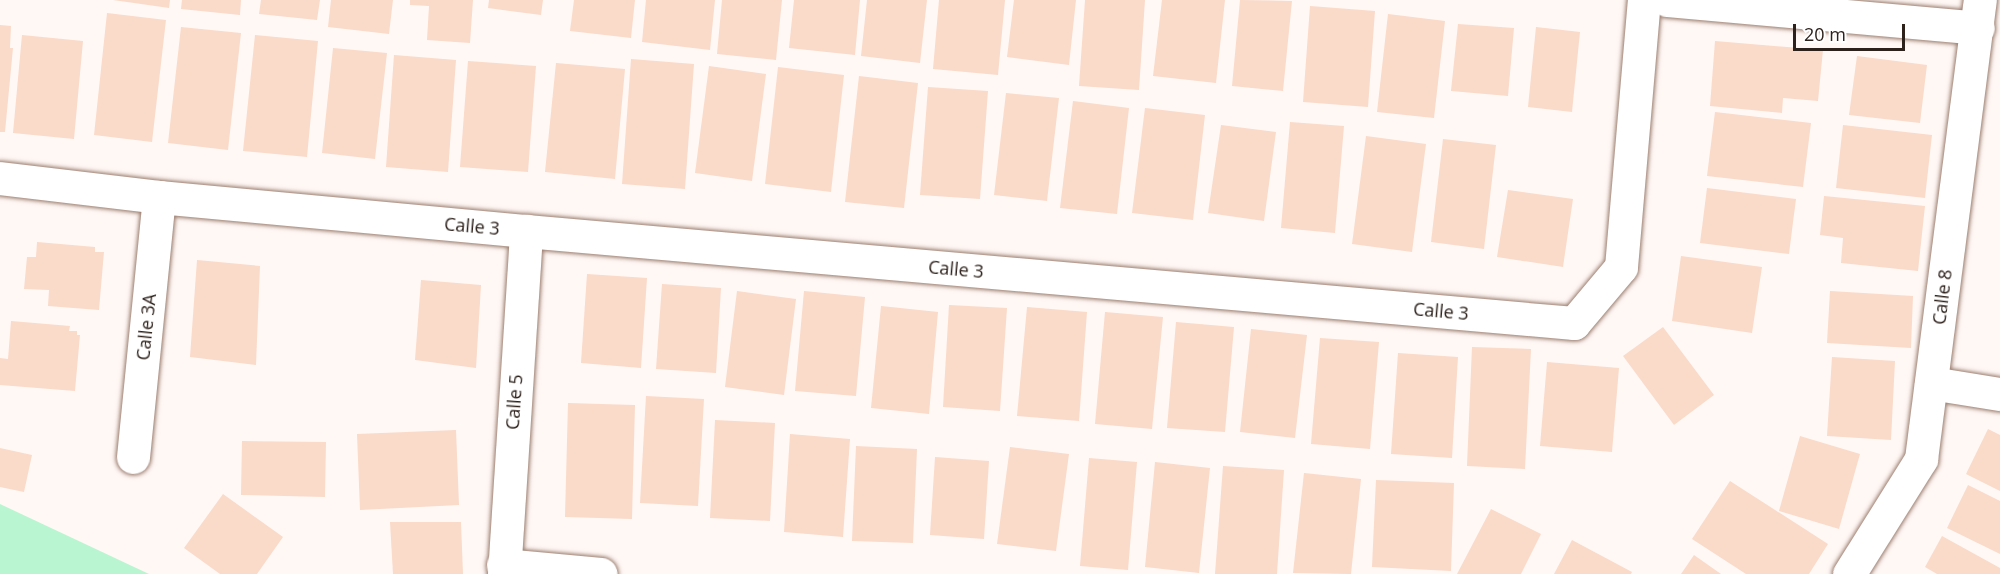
<!DOCTYPE html>
<html>
<head>
<meta charset="utf-8">
<style>
	body { margin:0 }
	#map { position:relative; width:2000px; height:574px; overflow:hidden; background:#fff8f5; font-family:"Open Sans",sans-serif }
	div>[style] { position:absolute }
	[style*='--x'] { left:calc(var(--x)*1px); top:calc(var(--y)*1px); width:calc(var(--w)*1px); rotate:calc(var(--a)*1deg) }
	.green>* { inset:0; background:#baf5d1 }
	.building>* { inset:0; background:#fadac9 }
	.roads { filter:drop-shadow(0 0 2px #9c7e70) drop-shadow(0 0 2px #9c7e70) }
	.minor>* { height:33px; margin:-16.5px; padding:0 16.5px; transform-origin:16.5px; border-radius:16.5px; background:#fff }
	span { translate:-50% -50%; white-space:nowrap; text-align:center; line-height:1.15; -webkit-text-stroke:5px #fff; paint-order:stroke }
	.street-label { font-size:18px; color:#2d211b }
	.scale { position:absolute; left:1793px; top:24px; width:112px; height:27px; box-sizing:border-box; border:3px solid #2d211b; border-top:0; padding-left:8px; font-size:18px; line-height:21px; white-space:nowrap; color:#2d211b; -webkit-text-stroke:4px #fff; paint-order:stroke }
</style>
</head>
<body>
<div id="map">
	<div class="green">
		<div style="clip-path:polygon(0 504px,149px 574px,0 574px)"></div>
	</div>
	<div class="building">
		<div style="clip-path:polygon(113px 0,170px 0,169px 8px)"></div>
		<div style="clip-path:polygon(182px 0,241px 0,240px 15px,181px 9px)"></div>
		<div style="clip-path:polygon(261px 0,320px 0,317px 20px,259px 14px)"></div>
		<div style="clip-path:polygon(331px 0,393px 0,389px 34px,328px 27px)"></div>
		<div style="clip-path:polygon(410px 0,473px 0,470px 43px,427px 40px,429px 6px,410px 5px)"></div>
		<div style="clip-path:polygon(489px 0,543px 0,541px 15px,488px 8px)"></div>
		<div style="clip-path:polygon(574px 0,635px 0,631px 38px,570px 31px)"></div>
		<div style="clip-path:polygon(646px 0,715px 0,710px 50px,642px 42px)"></div>
		<div style="clip-path:polygon(722px 0,782px 0,776px 60px,717px 54px)"></div>
		<div style="clip-path:polygon(794px 0,860px 0,855px 55px,789px 48px)"></div>
		<div style="clip-path:polygon(867px 0,927px 0,920px 63px,861px 56px)"></div>
		<div style="clip-path:polygon(939px 0,1005px 0,998px 75px,933px 69px)"></div>
		<div style="clip-path:polygon(1014px 0,1076px 0,1069px 65px,1007px 57px)"></div>
		<div style="clip-path:polygon(1085px 0,1145px 0,1139px 90px,1079px 86px)"></div>
		<div style="clip-path:polygon(1162px 0,1225px 0,1216px 83px,1153px 76px)"></div>
		<div style="clip-path:polygon(1240px 0,1292px 1px,1283px 91px,1232px 86px)"></div>
		<div style="clip-path:polygon(1310px 6px,1375px 11px,1368px 107px,1303px 102px)"></div>
		<div style="clip-path:polygon(107px 13px,166px 20px,152px 142px,94px 135px)"></div>
		<div style="clip-path:polygon(1388px 14px,1445px 21px,1434px 118px,1377px 112px)"></div>
		<div style="clip-path:polygon(1458px 24px,1514px 28px,1508px 96px,1451px 91px)"></div>
		<div style="clip-path:polygon(0 25px,11px 26px,10px 48px,13px 48px,5px 132px,0 132px)"></div>
		<div style="clip-path:polygon(181px 27px,241px 33px,228px 150px,168px 143px)"></div>
		<div style="clip-path:polygon(1536px 27px,1580px 32px,1572px 112px,1528px 107px)"></div>
		<div style="clip-path:polygon(22px 35px,83px 41px,74px 139px,13px 133px)"></div>
		<div style="clip-path:polygon(255px 35px,318px 41px,307px 157px,243px 151px)"></div>
		<div style="clip-path:polygon(1715px 41px,1823px 50px,1818px 101px,1783px 98px,1782px 113px,1710px 106px)"></div>
		<div style="clip-path:polygon(333px 48px,387px 53px,375px 159px,322px 153px)"></div>
		<div style="clip-path:polygon(394px 55px,456px 60px,448px 172px,386px 167px)"></div>
		<div style="clip-path:polygon(1857px 56px,1927px 65px,1920px 123px,1849px 115px)"></div>
		<div style="clip-path:polygon(631px 59px,694px 64px,685px 189px,622px 184px)"></div>
		<div style="clip-path:polygon(468px 61px,536px 66px,528px 172px,460px 167px)"></div>
		<div style="clip-path:polygon(556px 63px,625px 69px,615px 179px,545px 172px)"></div>
		<div style="clip-path:polygon(709px 66px,766px 74px,752px 181px,695px 173px)"></div>
		<div style="clip-path:polygon(778px 67px,844px 75px,831px 192px,765px 184px)"></div>
		<div style="clip-path:polygon(859px 76px,918px 83px,904px 208px,845px 202px)"></div>
		<div style="clip-path:polygon(928px 87px,988px 91px,980px 199px,920px 195px)"></div>
		<div style="clip-path:polygon(1006px 93px,1059px 98px,1047px 201px,994px 195px)"></div>
		<div style="clip-path:polygon(1073px 101px,1129px 108px,1117px 214px,1060px 208px)"></div>
		<div style="clip-path:polygon(1145px 108px,1205px 115px,1193px 220px,1132px 213px)"></div>
		<div style="clip-path:polygon(1715px 112px,1811px 123px,1803px 187px,1707px 176px)"></div>
		<div style="clip-path:polygon(1290px 122px,1344px 126px,1335px 233px,1281px 228px)"></div>
		<div style="clip-path:polygon(1221px 125px,1276px 132px,1264px 221px,1208px 213px)"></div>
		<div style="clip-path:polygon(1843px 125px,1932px 135px,1925px 198px,1836px 188px)"></div>
		<div style="clip-path:polygon(1366px 136px,1426px 144px,1412px 252px,1352px 244px)"></div>
		<div style="clip-path:polygon(1443px 139px,1496px 145px,1484px 249px,1431px 242px)"></div>
		<div style="clip-path:polygon(1707px 188px,1796px 199px,1789px 254px,1700px 243px)"></div>
		<div style="clip-path:polygon(1508px 190px,1573px 199px,1563px 267px,1497px 257px)"></div>
		<div style="clip-path:polygon(1824px 196px,1925px 206px,1918px 271px,1841px 263px,1843px 238px,1820px 235px)"></div>
		<div style="clip-path:polygon(37px 242px,95px 247px,95px 252px,104px 252px,99px 310px,48px 306px,49px 290px,24px 289px,27px 257px,36px 257px)"></div>
		<div style="clip-path:polygon(1681px 256px,1762px 267px,1752px 333px,1672px 321px)"></div>
		<div style="clip-path:polygon(197px 260px,260px 266px,256px 365px,190px 357px)"></div>
		<div style="clip-path:polygon(587px 274px,647px 278px,641px 368px,581px 363px)"></div>
		<div style="clip-path:polygon(421px 280px,481px 285px,476px 368px,415px 360px)"></div>
		<div style="clip-path:polygon(662px 284px,721px 288px,716px 373px,656px 369px)"></div>
		<div style="clip-path:polygon(737px 291px,796px 299px,784px 395px,725px 387px)"></div>
		<div style="clip-path:polygon(804px 291px,865px 297px,856px 396px,795px 391px)"></div>
		<div style="clip-path:polygon(1830px 291px,1913px 296px,1911px 348px,1827px 343px)"></div>
		<div style="clip-path:polygon(949px 305px,1007px 308px,1000px 411px,943px 407px)"></div>
		<div style="clip-path:polygon(881px 306px,938px 312px,929px 414px,871px 408px)"></div>
		<div style="clip-path:polygon(1027px 307px,1087px 312px,1079px 421px,1017px 416px)"></div>
		<div style="clip-path:polygon(1105px 312px,1163px 317px,1152px 429px,1095px 424px)"></div>
		<div style="clip-path:polygon(11px 321px,70px 326px,69px 331px,77px 331px,77px 335px,80px 335px,75px 391px,0 385px,0 358px,8px 359px)"></div>
		<div style="clip-path:polygon(1176px 322px,1234px 327px,1225px 432px,1167px 428px)"></div>
		<div style="clip-path:polygon(1663px 327px,1714px 395px,1674px 425px,1623px 356px)"></div>
		<div style="clip-path:polygon(1251px 329px,1307px 335px,1295px 438px,1240px 432px)"></div>
		<div style="clip-path:polygon(1320px 338px,1379px 342px,1370px 449px,1311px 444px)"></div>
		<div style="clip-path:polygon(1472px 347px,1531px 349px,1525px 469px,1467px 466px)"></div>
		<div style="clip-path:polygon(1398px 353px,1458px 357px,1452px 458px,1391px 454px)"></div>
		<div style="clip-path:polygon(1832px 357px,1895px 361px,1891px 440px,1827px 436px)"></div>
		<div style="clip-path:polygon(1547px 362px,1619px 368px,1612px 452px,1540px 446px)"></div>
		<div style="clip-path:polygon(646px 396px,704px 399px,698px 506px,640px 503px)"></div>
		<div style="clip-path:polygon(568px 403px,635px 405px,632px 519px,565px 517px)"></div>
		<div style="clip-path:polygon(715px 420px,775px 423px,770px 521px,710px 518px)"></div>
		<div style="clip-path:polygon(1988px 429px,2000px 435px,2000px 491px,1966px 474px)"></div>
		<div style="clip-path:polygon(456px 430px,459px 505px,360px 510px,357px 434px)"></div>
		<div style="clip-path:polygon(790px 434px,850px 439px,843px 537px,784px 532px)"></div>
		<div style="clip-path:polygon(1800px 436px,1860px 454px,1839px 529px,1779px 511px)"></div>
		<div style="clip-path:polygon(242px 441px,326px 442px,325px 497px,241px 495px)"></div>
		<div style="clip-path:polygon(856px 446px,917px 449px,913px 543px,852px 541px)"></div>
		<div style="clip-path:polygon(1010px 447px,1069px 454px,1056px 551px,997px 544px)"></div>
		<div style="clip-path:polygon(0 448px,32px 455px,24px 492px,0 487px)"></div>
		<div style="clip-path:polygon(935px 457px,989px 461px,984px 539px,930px 535px)"></div>
		<div style="clip-path:polygon(1089px 458px,1137px 462px,1128px 570px,1080px 566px)"></div>
		<div style="clip-path:polygon(1155px 462px,1210px 468px,1199px 573px,1145px 567px)"></div>
		<div style="clip-path:polygon(1223px 466px,1284px 470px,1277px 574px,1215px 574px)"></div>
		<div style="clip-path:polygon(1304px 473px,1361px 479px,1351px 574px,1293px 573px)"></div>
		<div style="clip-path:polygon(1376px 480px,1454px 483px,1451px 571px,1372px 567px)"></div>
		<div style="clip-path:polygon(1730px 481px,1828px 544px,1809px 574px,1746px 574px,1692px 539px)"></div>
		<div style="clip-path:polygon(1968px 485px,2000px 501px,2000px 554px,1947px 528px)"></div>
		<div style="clip-path:polygon(223px 494px,283px 537px,257px 574px,220px 574px,184px 548px)"></div>
		<div style="clip-path:polygon(1491px 509px,1541px 534px,1521px 574px,1457px 574px)"></div>
		<div style="clip-path:polygon(390px 522px,461px 522px,463px 574px,393px 574px)"></div>
		<div style="clip-path:polygon(1942px 536px,2000px 568px,2000px 574px,1937px 574px,1925px 567px)"></div>
		<div style="clip-path:polygon(1572px 540px,1632px 572px,1631px 574px,1554px 574px)"></div>
		<div style="clip-path:polygon(1694px 555px,1721px 574px,1681px 574px)"></div>
	</div>
	<div class="roads">
		<div class="minor">
			<div style="--x:1667;--y:0;--w:312;--a:5.1"></div>
			<div style="--x:0;--y:178;--w:160;--a:6.8"></div>
			<div style="--x:159;--y:197;--w:369;--a:5.3"></div>
			<div style="--x:526;--y:231;--w:1052;--a:5.02"></div>
			<div style="--x:1574;--y:323;--w:73;--a:-50"></div>
			<div style="--x:1621;--y:267;--w:268;--a:-85.1"></div>
			<div style="--x:1931;--y:383;--w:70;--a:9.1"></div>
			<div style="--x:133;--y:457;--w:261;--a:-84.3"></div>
			<div style="--x:503;--y:565;--w:98;--a:5.2"></div>
			<div style="--x:504;--y:574;--w:344;--a:-86.3"></div>
			<div style="--x:1849;--y:574;--w:136;--a:-57.9"></div>
			<div style="--x:1921;--y:459;--w:463;--a:-82.7"></div>
		</div>
	</div>
	<div class="street-label">
		<span style="left:472px;top:226px;rotate:5deg">Calle 3</span>
		<span style="left:956px;top:269px;rotate:5deg">Calle 3</span>
		<span style="left:1942px;top:297px;rotate:-83deg">Calle 8</span>
		<span style="left:1441px;top:311px;rotate:5deg">Calle 3</span>
		<span style="left:146px;top:327px;rotate:-84deg">Calle 3A</span>
		<span style="left:514px;top:402px;rotate:-86deg">Calle 5</span>
	</div>
	<div class="scale">20 m</div>
</div>
</body>
</html>
